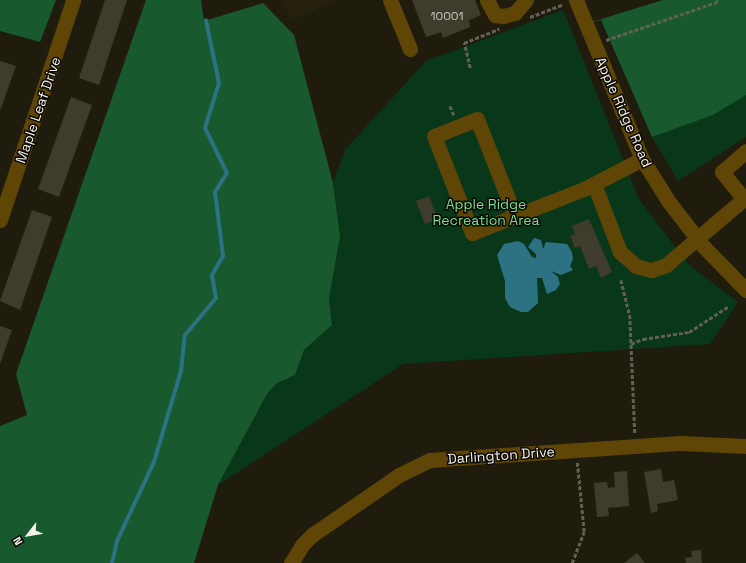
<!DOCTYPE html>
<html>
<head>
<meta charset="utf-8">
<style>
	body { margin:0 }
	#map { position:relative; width:746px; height:563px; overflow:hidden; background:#1f1c0e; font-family:"Space Grotesk",sans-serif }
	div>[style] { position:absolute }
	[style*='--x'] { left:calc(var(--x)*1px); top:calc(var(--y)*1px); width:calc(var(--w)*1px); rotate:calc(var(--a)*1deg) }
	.built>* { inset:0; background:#26210c }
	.green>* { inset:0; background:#083719 }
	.forest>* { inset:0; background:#18592e }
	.water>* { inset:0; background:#2d7282 }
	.stream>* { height:4px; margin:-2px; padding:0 2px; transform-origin:2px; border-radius:2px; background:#2d7282 }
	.building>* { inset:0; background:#3f3c2d }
	.path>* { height:2.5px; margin-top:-1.25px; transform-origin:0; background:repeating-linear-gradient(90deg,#636053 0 4px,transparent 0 6px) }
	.minor>* { height:15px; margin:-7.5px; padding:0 7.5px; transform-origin:7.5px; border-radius:7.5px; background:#5f4606 }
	span { translate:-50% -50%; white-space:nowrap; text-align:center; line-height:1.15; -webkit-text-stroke:3px #080703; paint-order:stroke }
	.number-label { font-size:12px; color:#c7c4ba }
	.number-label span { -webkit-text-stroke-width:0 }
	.street-label { font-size:14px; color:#f4f2e9 }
	.park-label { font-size:14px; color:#75e292 }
	.north { position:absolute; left:8px; top:515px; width:40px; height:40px; -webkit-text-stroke:3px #080703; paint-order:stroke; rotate:239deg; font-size:11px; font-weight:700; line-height:16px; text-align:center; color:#f4f2e9 }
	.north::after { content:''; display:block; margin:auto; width:14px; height:18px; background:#f4f2e9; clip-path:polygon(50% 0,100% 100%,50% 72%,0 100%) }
</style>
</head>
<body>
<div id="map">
	<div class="built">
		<div style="clip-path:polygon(282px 0,338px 0,291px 20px)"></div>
	</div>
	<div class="green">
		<div style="clip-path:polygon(563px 10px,639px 199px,688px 264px,738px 302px,710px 344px,403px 364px,218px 485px,267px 394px,277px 383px,295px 375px,304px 350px,332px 325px,329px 299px,340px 236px,333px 183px,345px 150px,426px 61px)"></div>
		<div style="clip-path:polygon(746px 90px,746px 137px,678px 181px,652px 137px)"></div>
	</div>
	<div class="forest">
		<div style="clip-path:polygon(0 0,56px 0,40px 42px,0 31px)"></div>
		<div style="clip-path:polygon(146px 0,201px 0,204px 21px,263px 3px,294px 35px,333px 183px,340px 236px,329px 299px,332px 325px,304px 350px,295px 375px,277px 383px,267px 394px,218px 485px,194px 563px,0 563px,0 426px,27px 415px,16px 374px)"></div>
		<div style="clip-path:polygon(663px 0,746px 0,746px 95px,713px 115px,652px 137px,601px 20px,585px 24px)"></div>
	</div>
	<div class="water">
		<div style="clip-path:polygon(534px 238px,541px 240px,543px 249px,546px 242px,567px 244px,572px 252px,573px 259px,570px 266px,573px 270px,561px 275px,551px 271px,558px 277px,560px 284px,556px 290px,547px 294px,542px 278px,537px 278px,538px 303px,528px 312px,521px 312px,510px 307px,505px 298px,505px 281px,497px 255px,504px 244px,518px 241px,524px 244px,532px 257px,536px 258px,536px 254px,528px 247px)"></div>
	</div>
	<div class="stream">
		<div style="--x:112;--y:563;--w:23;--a:-77"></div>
		<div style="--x:117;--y:541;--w:87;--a:-64.9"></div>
		<div style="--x:154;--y:462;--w:95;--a:-73.5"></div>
		<div style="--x:181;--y:371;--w:36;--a:-84"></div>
		<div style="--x:185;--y:335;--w:48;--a:-50"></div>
		<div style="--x:216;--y:298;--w:23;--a:-100"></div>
		<div style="--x:212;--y:275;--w:22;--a:-60"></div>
		<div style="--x:223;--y:256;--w:64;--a:-97.1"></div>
		<div style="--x:215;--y:192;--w:22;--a:-58"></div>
		<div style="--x:227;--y:173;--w:50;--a:-116.1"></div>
		<div style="--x:205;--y:128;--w:47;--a:-72.7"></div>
		<div style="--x:219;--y:83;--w:64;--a:-101.7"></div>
	</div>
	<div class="building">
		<div style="clip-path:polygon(105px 0,127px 0,99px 85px,79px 78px)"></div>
		<div style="clip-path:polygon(412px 0,475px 0,481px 15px,469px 20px,470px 27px,443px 38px,441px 32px,426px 37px)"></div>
		<div style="clip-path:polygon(0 61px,16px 66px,0 111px)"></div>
		<div style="clip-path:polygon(71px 97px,92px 105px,59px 197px,38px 189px)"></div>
		<div style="clip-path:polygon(429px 196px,438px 219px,425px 224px,416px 201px)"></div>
		<div style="clip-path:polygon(32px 210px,52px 217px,20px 310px,0 301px)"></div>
		<div style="clip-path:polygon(589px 219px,612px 272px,601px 278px,596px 266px,589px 269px,580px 246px,575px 248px,570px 236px,575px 234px,572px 226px)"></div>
		<div style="clip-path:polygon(0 326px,12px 330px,0 364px)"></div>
		<div style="clip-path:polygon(661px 469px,663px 482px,674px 480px,678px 500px,657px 504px,658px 511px,651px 513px,644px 472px)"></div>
		<div style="clip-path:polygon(627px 471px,629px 506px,608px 508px,609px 516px,597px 517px,594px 483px,607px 482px,608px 488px,615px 487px,614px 472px)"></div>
		<div style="clip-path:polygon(701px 550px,702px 563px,686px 563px,685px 558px,692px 557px,691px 551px)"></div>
		<div style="clip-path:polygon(637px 553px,645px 563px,624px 563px)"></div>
	</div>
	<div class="path">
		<div style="--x:530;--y:17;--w:36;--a:-21"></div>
		<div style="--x:606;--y:40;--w:117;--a:-18.9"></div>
		<div style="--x:717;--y:2;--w:2;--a:-117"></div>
		<div style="--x:470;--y:68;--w:26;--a:-103"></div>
		<div style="--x:464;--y:43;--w:38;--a:-22"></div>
		<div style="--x:450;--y:106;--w:10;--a:66"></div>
		<div style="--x:621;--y:280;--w:36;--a:76"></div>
		<div style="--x:630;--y:315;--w:119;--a:87.6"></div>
		<div style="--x:631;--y:344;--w:13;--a:-23"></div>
		<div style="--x:643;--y:339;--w:47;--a:-8.7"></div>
		<div style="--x:689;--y:332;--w:48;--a:-33"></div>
		<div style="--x:572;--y:563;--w:33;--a:-69"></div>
		<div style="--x:584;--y:532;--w:70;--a:-95.7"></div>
	</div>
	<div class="minor">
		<div style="--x:390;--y:0;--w:53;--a:67.8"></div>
		<div style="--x:487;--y:0;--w:17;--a:62"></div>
		<div style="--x:495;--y:15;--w:8;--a:7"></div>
		<div style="--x:503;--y:16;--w:12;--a:-14"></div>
		<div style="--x:515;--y:13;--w:17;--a:-50"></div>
		<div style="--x:576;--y:0;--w:172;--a:67.5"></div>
		<div style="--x:642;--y:159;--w:51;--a:57.9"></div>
		<div style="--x:669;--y:202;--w:56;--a:52.3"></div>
		<div style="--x:703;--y:246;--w:62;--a:45.7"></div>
		<div style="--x:594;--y:184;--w:73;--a:69.1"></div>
		<div style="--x:620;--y:252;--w:21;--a:41"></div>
		<div style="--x:636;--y:266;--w:16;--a:15"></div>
		<div style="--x:651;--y:270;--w:16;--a:-18"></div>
		<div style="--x:666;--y:265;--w:105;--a:-40.4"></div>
		<div style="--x:744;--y:199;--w:35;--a:-129"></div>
		<div style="--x:722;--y:172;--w:32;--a:-41"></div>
		<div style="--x:515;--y:216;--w:104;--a:-111.4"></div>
		<div style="--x:477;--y:119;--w:46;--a:158.4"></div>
		<div style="--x:434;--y:136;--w:104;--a:68.6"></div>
		<div style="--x:472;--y:233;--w:46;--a:-21.6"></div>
		<div style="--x:515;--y:216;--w:76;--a:-21.5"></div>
		<div style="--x:586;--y:188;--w:63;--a:-27.4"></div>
		<div style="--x:0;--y:220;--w:232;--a:-71.6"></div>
		<div style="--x:291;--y:563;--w:22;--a:-58"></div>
		<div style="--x:303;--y:544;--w:13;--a:-45"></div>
		<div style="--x:312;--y:535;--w:106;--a:-34.6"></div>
		<div style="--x:399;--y:475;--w:34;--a:-26"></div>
		<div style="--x:430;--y:460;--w:252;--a:-3.9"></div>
		<div style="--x:681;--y:443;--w:65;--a:2.6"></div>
	</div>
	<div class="number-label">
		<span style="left:447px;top:17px">10001</span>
	</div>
	<div class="street-label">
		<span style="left:38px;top:110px;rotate:-71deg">Maple Leaf Drive</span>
		<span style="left:624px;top:112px;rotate:66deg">Apple Ridge Road</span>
		<span style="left:501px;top:455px;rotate:-4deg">Darlington Drive</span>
	</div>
	<div class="park-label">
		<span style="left:486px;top:212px">Apple Ridge<br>Recreation Area</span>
	</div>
	<div class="north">N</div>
</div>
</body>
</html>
